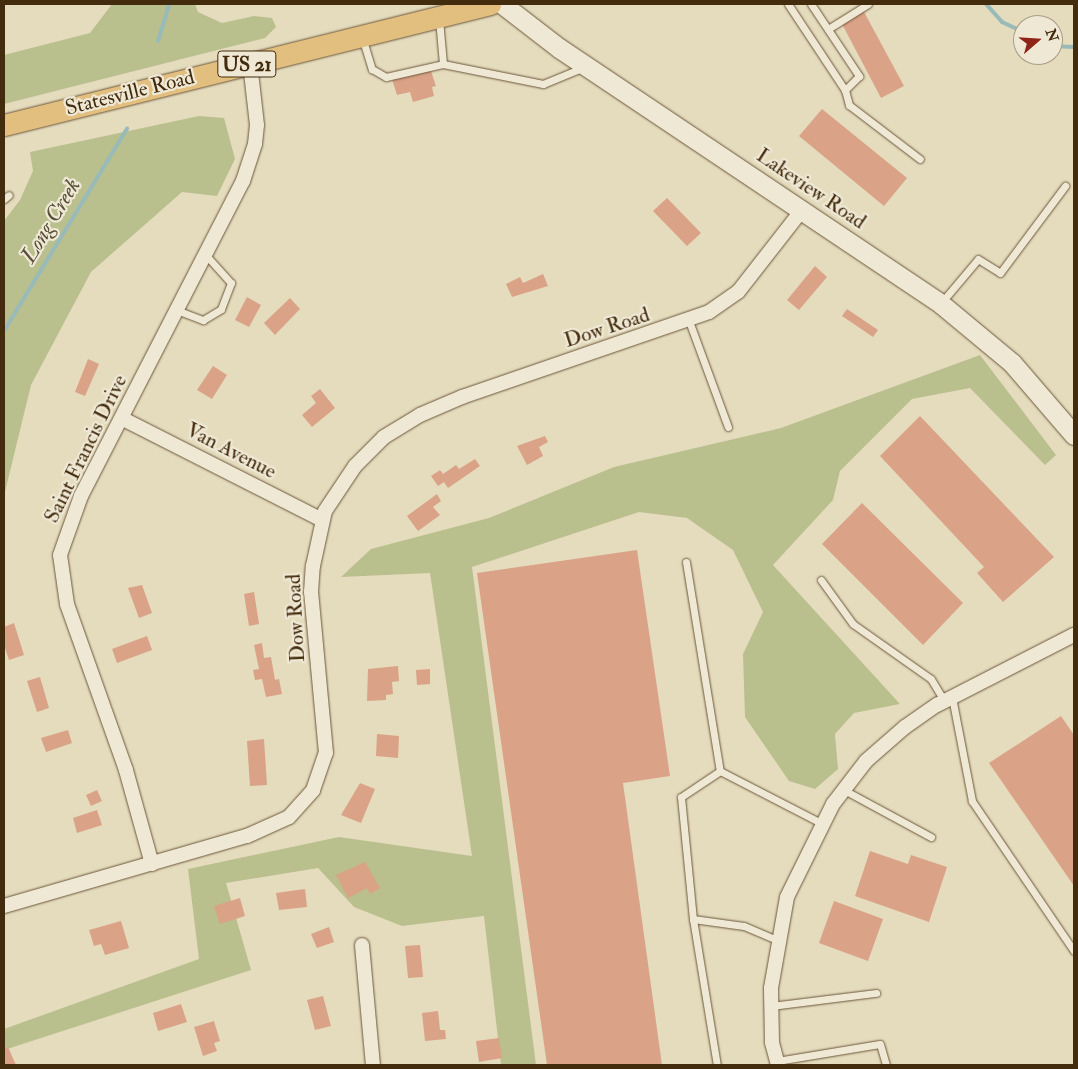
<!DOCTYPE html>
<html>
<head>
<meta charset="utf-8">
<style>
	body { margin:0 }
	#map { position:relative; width:1078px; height:1069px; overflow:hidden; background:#e5dcbe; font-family:"IM FELL Double Pica",serif }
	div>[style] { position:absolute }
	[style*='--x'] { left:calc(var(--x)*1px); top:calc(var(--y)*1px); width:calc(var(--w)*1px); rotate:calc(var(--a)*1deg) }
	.green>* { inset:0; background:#babf8e }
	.stream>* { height:4px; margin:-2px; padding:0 2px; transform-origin:2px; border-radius:2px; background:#98bab9 }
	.building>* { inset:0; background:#daa286 }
	.roads { filter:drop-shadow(0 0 1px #6c5739) drop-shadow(0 0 1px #6c5739) }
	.lane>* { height:7px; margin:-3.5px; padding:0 3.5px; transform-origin:3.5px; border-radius:3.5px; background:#eee8d5 }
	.street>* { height:14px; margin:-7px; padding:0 7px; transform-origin:7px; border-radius:7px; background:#eee8d5 }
	.secondary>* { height:19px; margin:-9.5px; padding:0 9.5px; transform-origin:9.5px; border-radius:9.5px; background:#eee8d5 }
	.primary>* { height:21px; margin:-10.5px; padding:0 10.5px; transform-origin:10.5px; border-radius:10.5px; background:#e2be7f }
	span { translate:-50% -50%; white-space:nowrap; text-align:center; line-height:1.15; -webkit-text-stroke:4.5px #eee8d5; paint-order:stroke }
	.shield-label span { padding:1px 4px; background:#eee8d5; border:1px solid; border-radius:4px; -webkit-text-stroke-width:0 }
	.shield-label { font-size:20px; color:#432b0d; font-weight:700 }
	.street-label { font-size:21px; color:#432b0d }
	.water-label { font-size:22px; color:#584f38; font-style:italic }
	.frame { position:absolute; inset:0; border:5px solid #432b0d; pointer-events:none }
	.north { position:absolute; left:1013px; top:15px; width:50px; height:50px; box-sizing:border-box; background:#eee8d5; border:1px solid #aa9c85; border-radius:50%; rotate:71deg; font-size:14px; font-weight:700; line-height:20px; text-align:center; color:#432b0d }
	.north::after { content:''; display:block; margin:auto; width:18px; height:22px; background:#8f2418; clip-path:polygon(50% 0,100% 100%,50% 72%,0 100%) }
</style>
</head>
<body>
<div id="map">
	<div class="green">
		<div style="clip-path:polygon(112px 4px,195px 4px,198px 12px,222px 23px,254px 16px,272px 18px,276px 27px,265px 38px,4px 104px,4px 55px,90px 33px)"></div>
		<div style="clip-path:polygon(199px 116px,224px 118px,235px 159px,217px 196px,182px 192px,91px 272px,31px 385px,4px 496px,4px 221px,20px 200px,33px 171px,30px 152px)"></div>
		<div style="clip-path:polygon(980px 355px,1056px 455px,1045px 465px,970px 388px,912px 399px,840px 471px,833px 500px,773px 565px,900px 704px,854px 713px,835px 734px,838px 769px,815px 789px,789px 781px,745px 717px,743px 654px,763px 612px,733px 550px,687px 518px,639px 512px,472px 567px,536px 1065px,501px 1065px,484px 916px,402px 926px,354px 907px,318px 868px,226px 883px,251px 970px,4px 1050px,4px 1029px,199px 959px,188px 869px,339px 837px,472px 856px,430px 573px,341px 577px,371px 549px,489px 518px,614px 467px,781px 428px)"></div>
	</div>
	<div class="stream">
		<div style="--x:986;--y:4;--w:24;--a:48"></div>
		<div style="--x:1002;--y:22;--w:23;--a:25"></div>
		<div style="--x:158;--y:41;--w:39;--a:-73"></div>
		<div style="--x:1053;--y:46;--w:21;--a:3"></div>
		<div style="--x:4;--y:331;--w:237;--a:-58.7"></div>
	</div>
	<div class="building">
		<div style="clip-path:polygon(863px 10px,904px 86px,881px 98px,841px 22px)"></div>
		<div style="clip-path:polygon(430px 68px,436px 86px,432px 87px,434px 96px,413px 102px,410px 92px,397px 95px,392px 79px)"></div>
		<div style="clip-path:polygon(822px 109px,907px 178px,884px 206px,799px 136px)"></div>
		<div style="clip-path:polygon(667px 198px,701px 233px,687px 246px,653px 211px)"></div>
		<div style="clip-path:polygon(815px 266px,827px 277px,799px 310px,787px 300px)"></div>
		<div style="clip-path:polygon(543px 274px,548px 286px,512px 297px,506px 284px,520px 277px,523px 283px)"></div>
		<div style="clip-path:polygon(247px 297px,261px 305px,249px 327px,235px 320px)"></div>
		<div style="clip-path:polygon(290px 298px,300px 309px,275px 335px,264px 323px)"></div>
		<div style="clip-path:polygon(847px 309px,878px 330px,873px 337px,842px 316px)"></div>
		<div style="clip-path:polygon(88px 359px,99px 364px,85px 396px,75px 392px)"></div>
		<div style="clip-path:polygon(213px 366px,227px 375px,212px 399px,197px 390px)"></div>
		<div style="clip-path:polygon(320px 389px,335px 408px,312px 427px,302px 415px,316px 403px,311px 396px)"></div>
		<div style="clip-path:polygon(920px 416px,1054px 557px,1003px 602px,977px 573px,984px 567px,880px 456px)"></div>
		<div style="clip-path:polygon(545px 436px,548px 442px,539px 447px,543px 456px,527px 465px,517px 446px)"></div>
		<div style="clip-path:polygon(475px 459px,480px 466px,448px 488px,444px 482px,438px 486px,431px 476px,440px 470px,443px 474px,456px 465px,459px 469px)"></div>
		<div style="clip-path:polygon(437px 494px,441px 501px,433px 507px,440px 515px,418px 531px,407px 516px)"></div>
		<div style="clip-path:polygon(862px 503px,963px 603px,923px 645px,822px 544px)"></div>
		<div style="clip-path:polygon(637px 550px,670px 776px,623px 783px,662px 1065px,547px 1065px,477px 573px)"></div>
		<div style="clip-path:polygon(142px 585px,152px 613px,139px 618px,128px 588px)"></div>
		<div style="clip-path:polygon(254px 592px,259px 624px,249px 626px,244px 594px)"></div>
		<div style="clip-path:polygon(14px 623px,24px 655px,9px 660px,4px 645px,4px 627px)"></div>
		<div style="clip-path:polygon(147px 636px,152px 650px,117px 663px,112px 649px)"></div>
		<div style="clip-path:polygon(262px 643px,264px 658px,271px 657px,275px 680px,279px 679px,282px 694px,266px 697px,262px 679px,255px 680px,253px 670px,259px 669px,254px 645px)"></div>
		<div style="clip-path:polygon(398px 666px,399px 681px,392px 682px,393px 694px,386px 695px,386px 700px,367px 701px,368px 669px)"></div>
		<div style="clip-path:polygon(430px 669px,430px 684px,417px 685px,416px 670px)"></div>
		<div style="clip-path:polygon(40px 677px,49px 708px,37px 712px,27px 681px)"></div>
		<div style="clip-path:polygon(1061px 716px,1074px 735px,1074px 886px,989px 763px)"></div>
		<div style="clip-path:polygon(68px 730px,72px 743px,46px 752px,41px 738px)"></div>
		<div style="clip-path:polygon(377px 734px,399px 736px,398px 758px,376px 756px)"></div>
		<div style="clip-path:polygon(264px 739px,267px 785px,250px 786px,247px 741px)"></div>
		<div style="clip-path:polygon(360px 783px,375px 789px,361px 823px,341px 815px)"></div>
		<div style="clip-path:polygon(97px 790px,102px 801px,91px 806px,86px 795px)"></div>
		<div style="clip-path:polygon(97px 810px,102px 825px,77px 833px,73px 818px)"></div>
		<div style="clip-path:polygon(870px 851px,908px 864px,911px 855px,947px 867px,929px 922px,855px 896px)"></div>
		<div style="clip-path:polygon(365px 862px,380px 888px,370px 894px,367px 888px,348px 898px,336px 875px)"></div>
		<div style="clip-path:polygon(305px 889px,307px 907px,279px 910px,276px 893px)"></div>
		<div style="clip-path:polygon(240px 898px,245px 916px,220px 924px,214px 906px)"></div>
		<div style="clip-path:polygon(834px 901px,883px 919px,868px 961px,819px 943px)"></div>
		<div style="clip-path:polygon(121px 921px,129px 948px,105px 955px,101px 944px,94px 946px,89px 930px)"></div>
		<div style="clip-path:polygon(329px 927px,334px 942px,317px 948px,311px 934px)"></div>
		<div style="clip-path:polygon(420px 945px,423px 977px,408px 978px,405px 946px)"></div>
		<div style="clip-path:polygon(323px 996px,331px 1026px,315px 1030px,307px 1000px)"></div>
		<div style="clip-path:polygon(181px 1004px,187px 1022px,158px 1031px,153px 1013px)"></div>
		<div style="clip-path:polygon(438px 1011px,440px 1030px,445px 1030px,446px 1039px,425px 1041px,422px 1013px)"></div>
		<div style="clip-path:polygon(214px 1021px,220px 1041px,214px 1043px,217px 1051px,203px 1056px,194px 1027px)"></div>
		<div style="clip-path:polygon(499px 1038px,502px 1058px,479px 1062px,476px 1041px)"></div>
		<div style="clip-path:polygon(8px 1047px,16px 1065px,4px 1065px,4px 1049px)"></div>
	</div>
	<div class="roads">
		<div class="lane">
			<div style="--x:788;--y:4;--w:103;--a:56.5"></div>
			<div style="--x:845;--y:90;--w:16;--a:75"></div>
			<div style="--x:849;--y:105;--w:89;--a:37.3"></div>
			<div style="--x:811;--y:4;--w:87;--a:56.3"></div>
			<div style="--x:859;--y:76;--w:20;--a:135"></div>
			<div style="--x:439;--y:19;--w:45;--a:84.9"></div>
			<div style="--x:828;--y:29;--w:47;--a:-32"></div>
			<div style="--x:362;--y:37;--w:34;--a:73"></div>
			<div style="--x:372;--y:69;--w:16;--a:30"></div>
			<div style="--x:386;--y:77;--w:58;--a:-12.8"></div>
			<div style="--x:443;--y:64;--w:102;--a:11.3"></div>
			<div style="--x:543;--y:84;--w:44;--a:-22.5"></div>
			<div style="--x:4;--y:199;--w:6;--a:-39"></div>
			<div style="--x:941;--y:303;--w:57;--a:-49.9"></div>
			<div style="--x:978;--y:259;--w:26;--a:32"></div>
			<div style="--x:1000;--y:273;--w:109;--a:-53.2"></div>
			<div style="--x:179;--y:311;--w:26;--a:21"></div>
			<div style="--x:203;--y:320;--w:21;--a:-31"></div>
			<div style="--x:221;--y:309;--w:28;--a:-69"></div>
			<div style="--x:231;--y:283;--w:36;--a:-132"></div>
			<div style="--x:689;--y:321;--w:113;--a:69.8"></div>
			<div style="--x:686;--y:562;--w:212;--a:80.8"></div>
			<div style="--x:720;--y:771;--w:47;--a:146.3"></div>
			<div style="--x:681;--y:797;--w:123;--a:84.4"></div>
			<div style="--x:693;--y:919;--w:148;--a:80.7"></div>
			<div style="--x:821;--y:580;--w:54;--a:54"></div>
			<div style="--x:853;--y:624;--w:95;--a:35.2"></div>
			<div style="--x:931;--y:679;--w:26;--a:59"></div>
			<div style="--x:952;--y:697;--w:106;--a:79.1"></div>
			<div style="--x:972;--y:801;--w:181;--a:55.8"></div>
			<div style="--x:720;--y:771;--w:116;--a:27.2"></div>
			<div style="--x:844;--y:790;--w:99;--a:28.4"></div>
			<div style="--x:693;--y:919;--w:51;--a:7.8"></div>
			<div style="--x:744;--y:926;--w:38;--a:23"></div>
			<div style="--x:771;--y:1006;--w:106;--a:-7.1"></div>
			<div style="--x:777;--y:1061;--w:104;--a:-9.4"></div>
			<div style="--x:880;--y:1044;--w:22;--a:74"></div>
		</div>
		<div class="street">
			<div style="--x:123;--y:419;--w:223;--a:26.9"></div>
			<div style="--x:152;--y:864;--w:98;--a:-105.5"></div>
			<div style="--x:126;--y:770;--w:176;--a:-109.6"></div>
			<div style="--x:67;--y:604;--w:49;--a:-98.1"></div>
			<div style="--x:60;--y:555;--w:63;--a:-70.4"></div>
			<div style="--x:81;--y:496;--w:354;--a:-62.8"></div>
			<div style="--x:243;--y:181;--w:39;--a:-72"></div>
			<div style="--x:255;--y:144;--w:19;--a:-84"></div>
			<div style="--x:257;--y:125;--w:61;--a:-96.5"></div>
			<div style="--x:4;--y:906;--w:253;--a:-16.1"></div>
			<div style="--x:247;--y:836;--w:46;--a:-24.3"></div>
			<div style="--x:289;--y:817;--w:36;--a:-48"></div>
			<div style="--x:313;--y:790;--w:39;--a:-71"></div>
			<div style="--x:326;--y:753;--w:162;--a:-95.3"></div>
			<div style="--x:311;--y:592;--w:26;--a:-86"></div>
			<div style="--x:313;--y:566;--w:56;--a:-77.7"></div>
			<div style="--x:325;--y:511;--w:54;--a:-56.3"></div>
			<div style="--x:355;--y:466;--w:41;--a:-45"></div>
			<div style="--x:384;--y:437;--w:42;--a:-31.4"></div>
			<div style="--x:420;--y:415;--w:46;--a:-23.2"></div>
			<div style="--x:462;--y:397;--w:261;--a:-19"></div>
			<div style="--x:709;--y:312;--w:35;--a:-35"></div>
			<div style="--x:738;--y:292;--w:104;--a:-52"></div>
			<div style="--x:362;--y:945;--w:121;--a:84.8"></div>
			<div style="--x:778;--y:1065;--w:24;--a:-105"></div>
			<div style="--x:772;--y:1042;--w:54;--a:-91.1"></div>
			<div style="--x:771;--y:988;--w:92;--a:-80"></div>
			<div style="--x:787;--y:897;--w:104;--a:-63.7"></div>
			<div style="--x:833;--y:804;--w:54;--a:-52.5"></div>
			<div style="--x:866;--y:761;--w:52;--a:-41.1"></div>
			<div style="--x:905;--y:727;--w:39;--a:-35"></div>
			<div style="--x:937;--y:705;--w:154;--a:-27.1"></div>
		</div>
		<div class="secondary">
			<div style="--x:502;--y:4;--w:72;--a:37.7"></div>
			<div style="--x:559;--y:48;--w:460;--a:33.8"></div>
			<div style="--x:941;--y:304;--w:92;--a:39.7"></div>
			<div style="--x:1012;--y:363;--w:95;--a:49.3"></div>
		</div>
		<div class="primary">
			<div style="--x:4;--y:125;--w:501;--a:-13.98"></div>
		</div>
	</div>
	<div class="shield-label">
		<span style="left:247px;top:64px">US 21</span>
	</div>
	<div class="street-label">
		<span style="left:130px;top:93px;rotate:-14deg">Statesville Road</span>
		<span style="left:811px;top:189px;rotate:34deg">Lakeview Road</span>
		<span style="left:607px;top:328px;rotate:-18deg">Dow Road</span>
		<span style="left:86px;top:449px;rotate:-64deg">Saint Francis Drive</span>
		<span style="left:231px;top:451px;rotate:27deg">Van Avenue</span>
		<span style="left:296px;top:618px;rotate:-93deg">Dow Road</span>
	</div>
	<div class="water-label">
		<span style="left:51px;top:221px;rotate:-59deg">Long Creek</span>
	</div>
	<div class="frame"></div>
	<div class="north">N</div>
</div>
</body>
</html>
